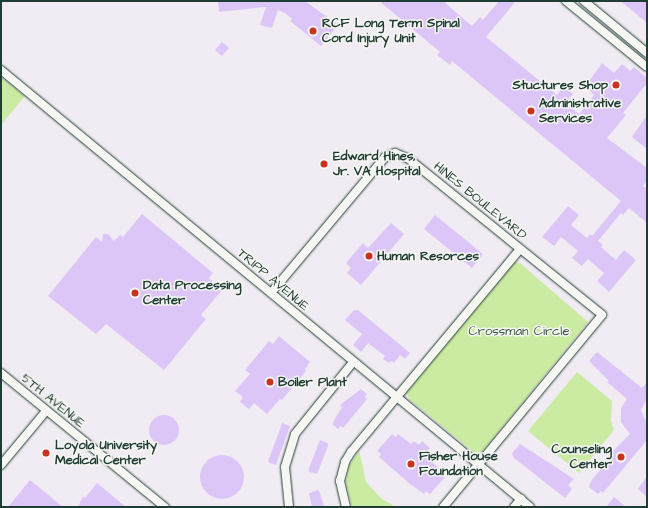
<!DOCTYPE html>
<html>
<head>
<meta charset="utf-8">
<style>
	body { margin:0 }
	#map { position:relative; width:648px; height:508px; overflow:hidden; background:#f1ecf3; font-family:"Architects Daughter",sans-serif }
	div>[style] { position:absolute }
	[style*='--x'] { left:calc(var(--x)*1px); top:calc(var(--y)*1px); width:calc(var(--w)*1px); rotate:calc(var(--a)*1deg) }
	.green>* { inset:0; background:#cceba2 }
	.building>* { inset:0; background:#dcc6f7 }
	.round { border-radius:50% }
	.roads { filter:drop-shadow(0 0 1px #1f3d34) drop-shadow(0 0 1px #1f3d34) }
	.street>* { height:8px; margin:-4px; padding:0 4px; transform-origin:4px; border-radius:4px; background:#f6f6f2 }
	.dots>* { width:11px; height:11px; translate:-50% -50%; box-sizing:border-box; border:2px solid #f6f6f2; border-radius:50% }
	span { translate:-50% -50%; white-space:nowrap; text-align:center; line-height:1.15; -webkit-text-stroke:3px #f6f6f2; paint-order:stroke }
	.poi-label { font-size:13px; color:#1f3d34; font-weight:700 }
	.left { translate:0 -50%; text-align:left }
	.right { translate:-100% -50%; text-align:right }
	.street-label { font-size:13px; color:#1f3d34 }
	.park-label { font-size:13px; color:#395744 }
	.frame { position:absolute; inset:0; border:2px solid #1f3d34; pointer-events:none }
</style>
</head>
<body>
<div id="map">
	<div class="green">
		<div style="clip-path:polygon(1px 77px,25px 96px,1px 125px)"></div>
		<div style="clip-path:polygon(514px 262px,520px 263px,588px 322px,483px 451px,475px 453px,409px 399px,406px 391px)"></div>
		<div style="clip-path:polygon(577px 372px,612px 401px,611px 421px,614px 430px,579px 473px,528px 431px)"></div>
		<div style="clip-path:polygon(359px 450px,366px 482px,382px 499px,396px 507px,352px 507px,346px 482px,349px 466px)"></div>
	</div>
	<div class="building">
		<div style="clip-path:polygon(218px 1px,305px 1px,338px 25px,321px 46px,290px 21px,292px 19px,285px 13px,278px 10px,272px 28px,260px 25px,266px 7px,219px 12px)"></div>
		<div style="clip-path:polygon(379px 1px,443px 1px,472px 26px,480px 17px,483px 20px,499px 1px,516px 1px,486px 37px,557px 95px,564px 86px,573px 94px,565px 103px,579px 114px,594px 95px,585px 87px,602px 63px,614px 73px,622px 64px,630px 71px,634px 67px,647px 78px,647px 83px,623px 113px,626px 115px,607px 138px,647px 168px,647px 181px,643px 186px,647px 189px,647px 223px,629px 208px,623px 215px,621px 213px,598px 241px,603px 245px,601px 247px,616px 260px,624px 250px,636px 260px,609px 292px,597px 281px,604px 273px,588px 259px,582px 266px,572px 258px,578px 251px,561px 237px,554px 246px,542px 237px,568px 206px,579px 215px,571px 225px,587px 238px,590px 234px,592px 236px,621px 201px,452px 61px,450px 65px,437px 55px,440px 52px)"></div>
		<div style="clip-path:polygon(620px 1px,647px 1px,647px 23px,629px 8px)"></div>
		<div style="clip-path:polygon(222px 42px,229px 48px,222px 56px,215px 50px)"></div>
		<div style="clip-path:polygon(647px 115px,647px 149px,632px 137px)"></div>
		<div style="clip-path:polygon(142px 214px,213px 273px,209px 278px,222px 290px,201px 315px,206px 319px,164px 370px,106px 324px,96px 334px,48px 296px,96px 237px,102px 242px,103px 234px,108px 234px,114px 241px,120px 235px,123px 237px)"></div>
		<div style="clip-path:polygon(435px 215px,483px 254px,472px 268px,424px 229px)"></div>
		<div style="clip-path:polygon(391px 223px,404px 234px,361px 285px,347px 273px,351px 268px,346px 263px,363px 243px,368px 248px)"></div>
		<div style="clip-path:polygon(354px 310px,358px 310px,410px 353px,405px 359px,400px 355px,394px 363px,391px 361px,389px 363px,383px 359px,385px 356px,368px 343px,361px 352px,353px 345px,362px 334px,345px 320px)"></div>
		<div style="clip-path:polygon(279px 336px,310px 362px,305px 369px,306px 371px,282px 400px,280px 399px,267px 414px,254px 403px,249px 409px,240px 402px,243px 397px,235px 391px,250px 374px,245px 370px,269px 341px,273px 344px)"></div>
		<div style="clip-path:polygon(597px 352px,642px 388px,647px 382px,647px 399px,641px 410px,647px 424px,647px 440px,603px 493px,601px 491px,598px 494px,589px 487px,591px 481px,610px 458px,608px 456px,630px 434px,621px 422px,621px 408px,627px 399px,607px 382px,609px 381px,589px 361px)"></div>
		<div style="clip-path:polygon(361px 389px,367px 394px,365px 397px,367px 399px,343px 428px,341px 426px,338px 429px,332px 424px,342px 407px,340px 405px)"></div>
		<div class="round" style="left:149px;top:415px;width:30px;height:30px"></div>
		<div style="clip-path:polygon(282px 423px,290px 426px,276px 465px,268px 462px)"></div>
		<div style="clip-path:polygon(392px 434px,396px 437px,398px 434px,411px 444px,414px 441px,419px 445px,422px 441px,430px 448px,427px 452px,432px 456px,429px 460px,443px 471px,441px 473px,445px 477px,430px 494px,426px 491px,424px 494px,410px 484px,379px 457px,381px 454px,377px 451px)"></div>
		<div style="clip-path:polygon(320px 440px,328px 443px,328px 446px,317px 474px,309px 472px,309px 468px)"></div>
		<div style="clip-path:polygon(520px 444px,574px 479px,568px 485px,572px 489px,565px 498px,514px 458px,512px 453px)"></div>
		<div class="round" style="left:200px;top:455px;width:44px;height:44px"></div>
		<div style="clip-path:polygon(647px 476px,647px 497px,638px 489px)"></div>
		<div style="clip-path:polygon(30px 480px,63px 507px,8px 507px)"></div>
		<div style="clip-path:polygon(97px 483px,126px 507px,78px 507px,83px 496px,85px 498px)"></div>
		<div style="clip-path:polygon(318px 490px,320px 493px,324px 507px,312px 507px,309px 493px)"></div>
		<div style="clip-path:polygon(614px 497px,626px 507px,606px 507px)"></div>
	</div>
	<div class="roads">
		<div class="street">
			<div style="--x:566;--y:1;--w:104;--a:39.2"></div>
			<div style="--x:584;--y:1;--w:82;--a:39.5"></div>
			<div style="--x:1;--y:70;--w:686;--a:39.56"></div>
			<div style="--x:271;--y:293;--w:177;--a:-50"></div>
			<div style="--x:385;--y:157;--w:11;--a:-22"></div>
			<div style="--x:395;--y:153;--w:15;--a:23"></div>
			<div style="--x:409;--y:159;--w:248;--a:38.9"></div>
			<div style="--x:602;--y:315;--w:249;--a:129.6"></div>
			<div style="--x:1;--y:373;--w:212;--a:39.3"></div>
			<div style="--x:1;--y:465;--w:70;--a:-50.2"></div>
			<div style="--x:289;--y:507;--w:40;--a:-95.7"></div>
			<div style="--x:285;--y:467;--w:34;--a:-73"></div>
			<div style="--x:295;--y:434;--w:92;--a:-51.1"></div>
			<div style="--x:346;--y:507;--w:27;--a:-103"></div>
			<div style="--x:340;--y:481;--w:20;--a:-75"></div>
			<div style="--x:345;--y:462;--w:12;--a:-59"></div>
			<div style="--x:351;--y:452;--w:264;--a:-50.2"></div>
			<div style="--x:514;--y:507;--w:11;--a:-49"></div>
		</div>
	</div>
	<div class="dots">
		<div style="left:313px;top:31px;background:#c8321e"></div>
		<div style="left:616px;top:85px;background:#c8321e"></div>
		<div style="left:531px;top:111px;background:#c8321e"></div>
		<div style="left:324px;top:164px;background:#c8321e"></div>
		<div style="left:369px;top:256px;background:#c8321e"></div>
		<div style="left:135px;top:293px;background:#c8321e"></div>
		<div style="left:270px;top:382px;background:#c8321e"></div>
		<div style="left:46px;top:453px;background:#c8321e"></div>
		<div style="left:621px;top:457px;background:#c8321e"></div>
		<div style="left:411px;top:464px;background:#c8321e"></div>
	</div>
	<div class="poi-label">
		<span class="left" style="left:322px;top:31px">RCF Long Term Spinal<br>Cord Injury Unit</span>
		<span class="right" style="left:608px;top:85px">Stuctures Shop</span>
		<span class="left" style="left:539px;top:111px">Administrative<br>Services</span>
		<span class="left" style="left:333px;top:164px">Edward Hines,<br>Jr. VA Hospital</span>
		<span class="left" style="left:377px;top:256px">Human Resorces</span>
		<span class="left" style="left:143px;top:293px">Data Processing<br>Center</span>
		<span class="left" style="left:278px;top:382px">Boiler Plant</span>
		<span class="left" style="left:55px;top:453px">Loyola University<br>Medical Center</span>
		<span class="right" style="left:612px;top:457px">Counseling<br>Center</span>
		<span class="left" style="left:419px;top:464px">Fisher House<br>Foundation</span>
	</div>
	<div class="street-label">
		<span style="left:480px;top:201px;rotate:39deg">HINES BOULEVARD</span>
		<span style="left:273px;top:280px;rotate:40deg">TRIPP AVENUE</span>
		<span style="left:53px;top:401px;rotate:39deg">5TH AVENUE</span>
	</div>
	<div class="park-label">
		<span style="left:519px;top:331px">Crossman Circle</span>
	</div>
	<div class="frame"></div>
</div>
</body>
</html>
